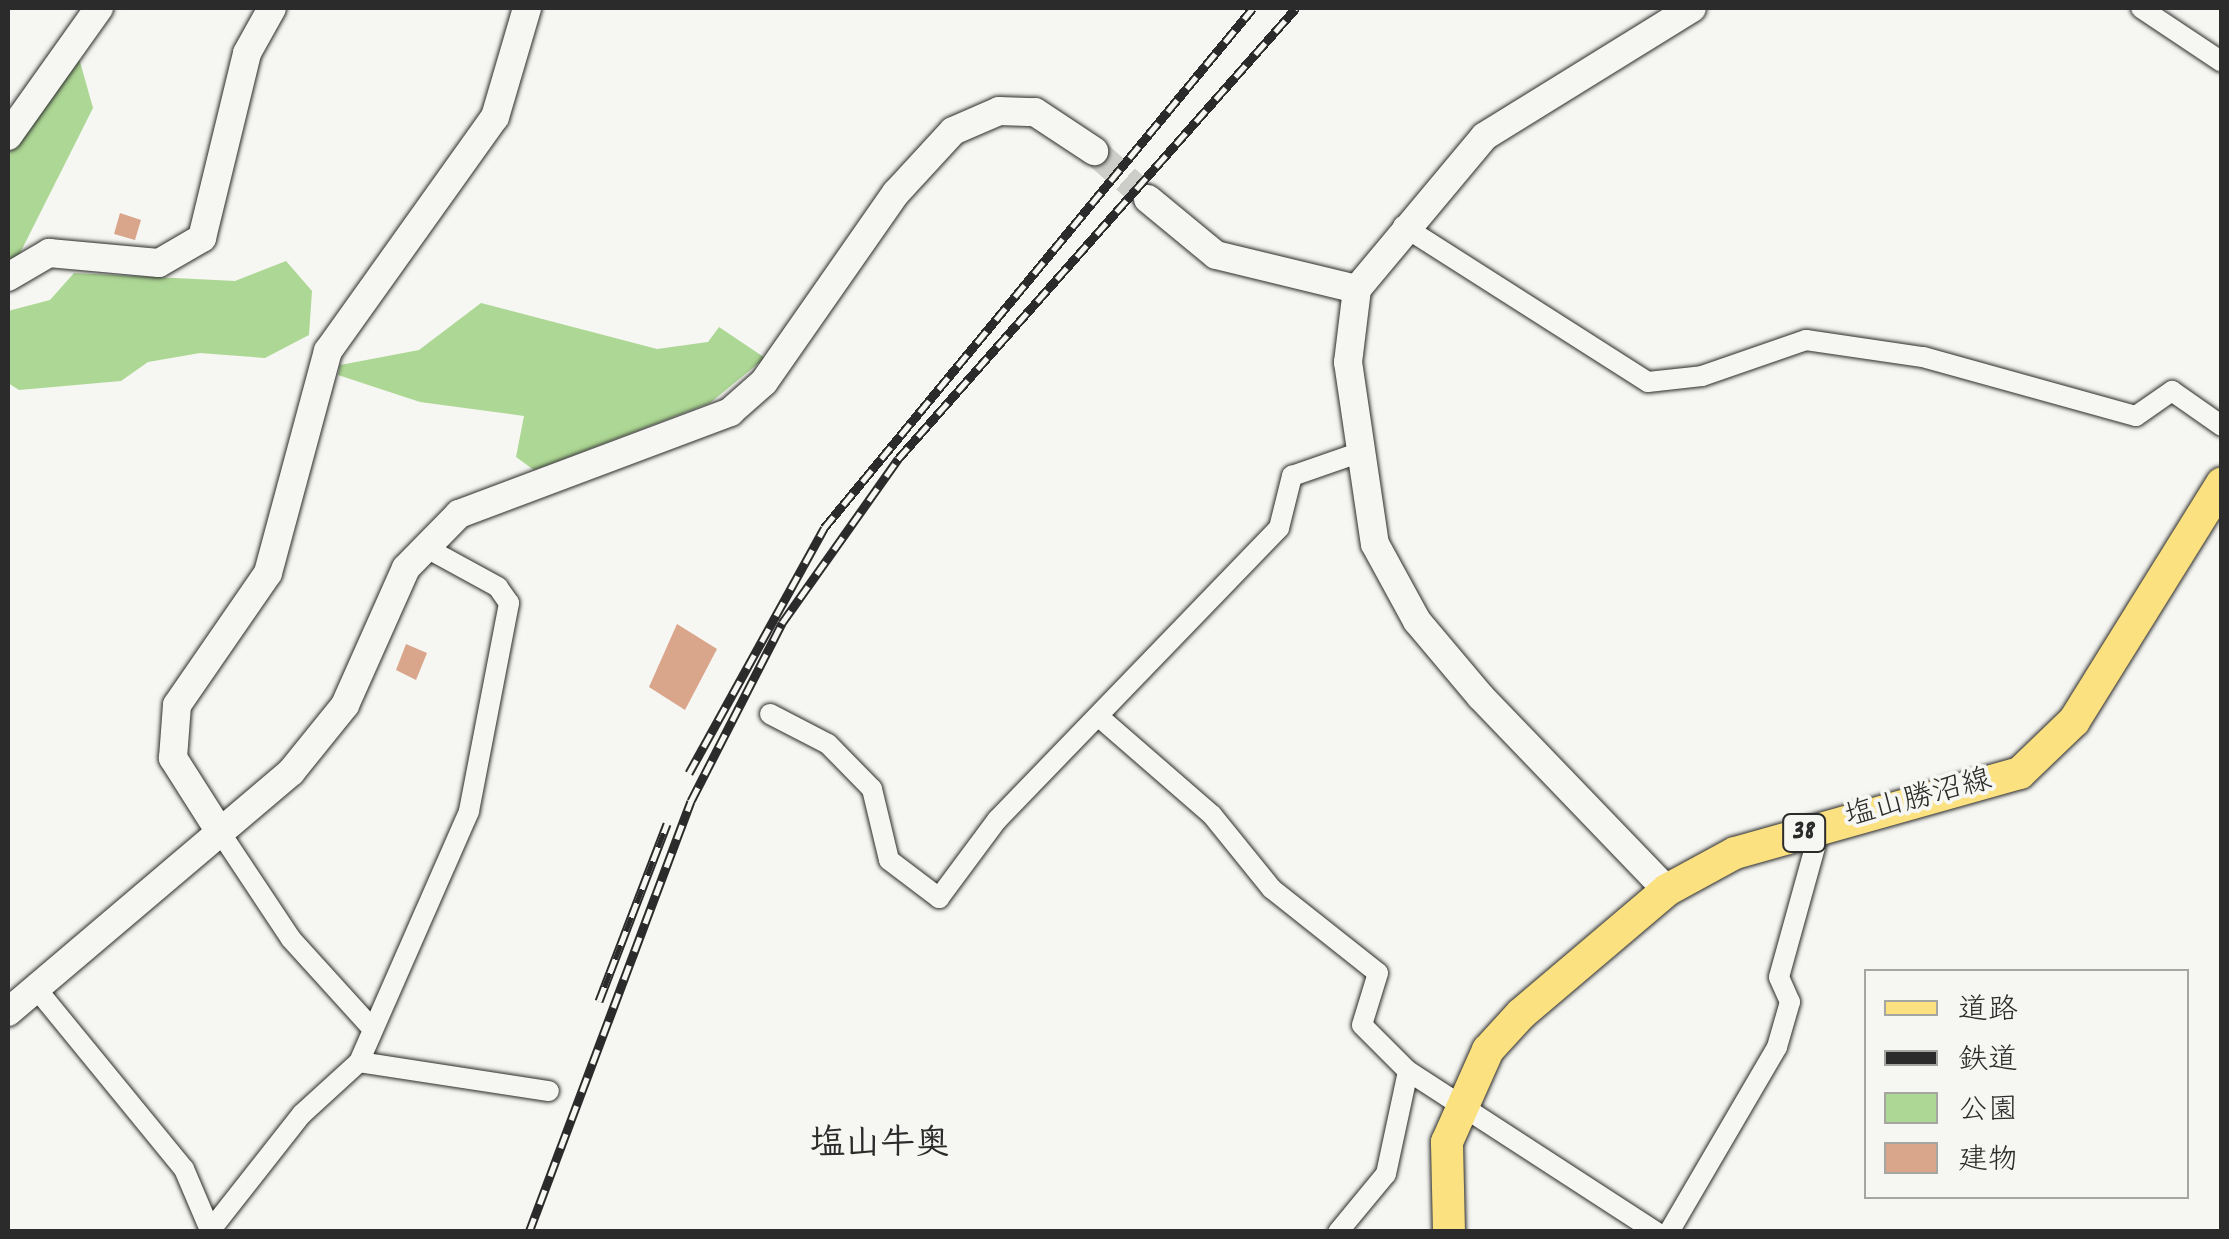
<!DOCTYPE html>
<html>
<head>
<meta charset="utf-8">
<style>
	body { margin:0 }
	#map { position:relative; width:2229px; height:1239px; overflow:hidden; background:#f6f6f2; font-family:Dekko,"Klee One",sans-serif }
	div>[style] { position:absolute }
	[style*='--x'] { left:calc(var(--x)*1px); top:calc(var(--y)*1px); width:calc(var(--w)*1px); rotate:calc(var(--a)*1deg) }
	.green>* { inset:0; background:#add794 }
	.building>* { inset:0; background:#d9a68c }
	.secondary-tunnel>* { height:28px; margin-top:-14px; transform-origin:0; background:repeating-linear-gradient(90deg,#cdcdca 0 28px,transparent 0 42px) }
	.roads { filter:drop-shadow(0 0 2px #2b2b2b) drop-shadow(0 0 2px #2b2b2b) }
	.street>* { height:20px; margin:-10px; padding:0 10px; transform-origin:10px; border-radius:10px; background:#f6f6f2 }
	.secondary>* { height:28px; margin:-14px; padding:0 14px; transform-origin:14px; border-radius:14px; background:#f6f6f2 }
	.primary>* { height:32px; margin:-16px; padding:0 16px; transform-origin:16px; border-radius:16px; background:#fbe180 }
	.rail>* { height:9px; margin-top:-4.5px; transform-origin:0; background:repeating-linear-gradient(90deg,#f6f6f2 0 15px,#2b2b2b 0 30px); box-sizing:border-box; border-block:2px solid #2b2b2b }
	span { translate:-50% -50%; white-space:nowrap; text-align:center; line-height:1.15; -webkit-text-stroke:8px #f6f6f2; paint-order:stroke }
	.shield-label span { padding:2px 8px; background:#f6f6f2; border:2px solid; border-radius:8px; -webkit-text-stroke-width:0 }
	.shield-label { font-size:28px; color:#2b2b2b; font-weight:700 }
	.street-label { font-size:30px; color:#2b2b2b }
	.quarter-label { font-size:35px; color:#2b2b2b; font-weight:700 }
	.frame { position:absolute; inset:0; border:10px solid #2b2b2b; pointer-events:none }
	.legend { position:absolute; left:1864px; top:969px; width:325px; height:230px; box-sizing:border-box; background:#f6f6f2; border:2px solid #a5a5a2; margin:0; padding:12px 18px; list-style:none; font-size:30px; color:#2b2b2b }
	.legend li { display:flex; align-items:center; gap:20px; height:50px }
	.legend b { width:50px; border:2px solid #a5a5a2 }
</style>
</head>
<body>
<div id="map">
	<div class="green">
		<div style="clip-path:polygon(75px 44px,93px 108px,8px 277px,8px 136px)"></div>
		<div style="clip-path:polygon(286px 261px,312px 291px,309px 335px,265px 358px,200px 353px,148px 362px,121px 381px,19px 390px,8px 383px,8px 311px,50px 300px,74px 273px,235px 281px)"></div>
		<div style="clip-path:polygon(481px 303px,657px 349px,708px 342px,719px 327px,765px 358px,710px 403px,534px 470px,516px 457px,524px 416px,420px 402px,338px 375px,340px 365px,419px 350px)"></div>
	</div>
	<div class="building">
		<div style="clip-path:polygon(120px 213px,141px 220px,135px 240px,114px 234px)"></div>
		<div style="clip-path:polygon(677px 624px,717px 649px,685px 710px,649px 687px)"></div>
		<div style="clip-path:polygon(406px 644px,427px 653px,416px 680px,396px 670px)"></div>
	</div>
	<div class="secondary-tunnel">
		<div style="--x:1094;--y:151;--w:72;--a:41.6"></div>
	</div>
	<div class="roads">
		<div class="street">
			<div style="--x:2141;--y:8;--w:97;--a:33.7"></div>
			<div style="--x:1403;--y:226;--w:290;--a:32.5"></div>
			<div style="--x:1648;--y:382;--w:54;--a:-6.3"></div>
			<div style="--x:1702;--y:376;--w:110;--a:-19.1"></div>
			<div style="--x:1806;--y:340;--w:118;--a:8.3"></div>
			<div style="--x:1923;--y:357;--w:221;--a:15.5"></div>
			<div style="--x:2136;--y:416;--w:44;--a:-34.8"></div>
			<div style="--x:2172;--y:391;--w:61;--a:35"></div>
			<div style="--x:770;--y:714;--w:65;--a:27.3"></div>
			<div style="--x:828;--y:744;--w:63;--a:45.6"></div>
			<div style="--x:872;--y:789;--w:73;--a:76.5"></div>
			<div style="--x:889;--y:860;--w:63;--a:37.2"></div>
			<div style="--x:939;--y:898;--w:97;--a:-53.4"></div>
			<div style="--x:997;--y:820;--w:406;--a:-46"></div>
			<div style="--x:1279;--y:528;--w:54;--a:-76"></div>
			<div style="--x:1292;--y:476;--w:67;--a:-19.2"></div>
			<div style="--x:1098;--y:716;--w:151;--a:41"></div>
			<div style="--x:1212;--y:815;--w:95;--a:51"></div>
			<div style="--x:1272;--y:889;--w:135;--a:38.4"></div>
			<div style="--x:1378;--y:973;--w:54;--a:107.1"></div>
			<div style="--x:1362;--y:1025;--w:65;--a:45"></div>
			<div style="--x:220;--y:832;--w:128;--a:56.4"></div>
			<div style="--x:291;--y:939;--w:116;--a:47.8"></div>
			<div style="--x:35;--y:987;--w:235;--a:50.7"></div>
			<div style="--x:184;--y:1169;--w:66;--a:66.9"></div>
			<div style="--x:359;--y:1062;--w:192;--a:8.7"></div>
			<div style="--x:209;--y:1232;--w:150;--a:-51.8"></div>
			<div style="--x:302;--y:1114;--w:77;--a:-42.4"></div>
			<div style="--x:359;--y:1062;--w:274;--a:-66.3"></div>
			<div style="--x:469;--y:811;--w:212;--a:-79.1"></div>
			<div style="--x:509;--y:603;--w:19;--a:-125"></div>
			<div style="--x:498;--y:587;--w:85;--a:-151.3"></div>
			<div style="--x:1338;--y:1232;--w:75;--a:-50.4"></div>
			<div style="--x:1386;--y:1174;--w:105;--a:-77.9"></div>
			<div style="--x:1408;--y:1071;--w:296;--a:33"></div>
			<div style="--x:1669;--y:1232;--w:214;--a:-59.7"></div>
			<div style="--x:1777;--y:1047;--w:47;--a:-73.9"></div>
			<div style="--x:1790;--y:1002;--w:27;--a:-114"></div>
			<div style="--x:1779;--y:977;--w:154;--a:-74.5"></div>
		</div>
		<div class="secondary">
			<div style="--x:8;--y:136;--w:157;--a:-54.6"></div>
			<div style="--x:1148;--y:199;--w:88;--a:39.5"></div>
			<div style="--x:1216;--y:255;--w:145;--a:13.6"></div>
			<div style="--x:1357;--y:289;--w:199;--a:-50.1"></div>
			<div style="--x:1485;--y:136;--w:243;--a:-31.7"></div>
			<div style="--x:8;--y:277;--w:48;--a:-30.3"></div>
			<div style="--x:49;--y:253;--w:110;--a:5.2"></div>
			<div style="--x:159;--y:263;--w:50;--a:-30.2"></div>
			<div style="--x:202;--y:238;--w:190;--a:-76.3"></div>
			<div style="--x:247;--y:53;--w:51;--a:-60.9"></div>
			<div style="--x:1357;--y:289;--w:74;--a:97"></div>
			<div style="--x:1348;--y:362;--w:184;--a:81.6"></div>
			<div style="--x:1375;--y:544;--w:88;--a:61.4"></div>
			<div style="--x:1417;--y:621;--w:99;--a:49.9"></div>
			<div style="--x:1481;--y:697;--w:268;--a:46.1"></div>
			<div style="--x:220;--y:832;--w:88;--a:-122.4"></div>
			<div style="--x:173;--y:758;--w:53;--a:-85.7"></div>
			<div style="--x:177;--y:705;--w:160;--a:-55.4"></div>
			<div style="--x:268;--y:573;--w:230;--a:-74.9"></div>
			<div style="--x:328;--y:351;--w:287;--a:-54.5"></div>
			<div style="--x:495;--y:117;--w:114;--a:-73.6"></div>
			<div style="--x:8;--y:1012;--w:371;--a:-40.3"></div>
			<div style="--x:291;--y:772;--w:86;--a:-51.1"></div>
			<div style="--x:345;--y:705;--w:150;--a:-66"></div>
			<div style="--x:406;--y:568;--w:76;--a:-45.5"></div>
			<div style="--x:459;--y:514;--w:290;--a:-20.6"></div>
			<div style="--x:730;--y:412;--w:45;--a:-41.4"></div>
			<div style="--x:764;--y:382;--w:231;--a:-55.1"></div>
			<div style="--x:896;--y:193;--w:84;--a:-47.4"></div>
			<div style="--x:953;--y:131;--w:50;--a:-23.5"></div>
			<div style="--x:999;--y:111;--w:36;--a:2"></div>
			<div style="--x:1035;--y:112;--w:71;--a:33.5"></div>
		</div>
		<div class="primary">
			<div style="--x:1449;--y:1232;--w:90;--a:-91.3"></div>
			<div style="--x:1447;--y:1142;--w:101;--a:-66"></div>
			<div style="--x:1488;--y:1050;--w:49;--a:-47.5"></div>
			<div style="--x:1521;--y:1014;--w:192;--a:-40.3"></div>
			<div style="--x:1667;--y:890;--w:77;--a:-28.6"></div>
			<div style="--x:1735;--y:853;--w:296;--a:-15.7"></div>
			<div style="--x:2020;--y:773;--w:75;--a:-43.9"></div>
			<div style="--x:2074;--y:721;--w:280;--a:-58.1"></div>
		</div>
	</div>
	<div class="rail">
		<div style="--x:689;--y:773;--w:280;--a:-61.1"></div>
		<div style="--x:824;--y:528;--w:674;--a:-50.48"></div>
		<div style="--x:599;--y:1001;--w:190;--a:-69"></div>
		<div style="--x:529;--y:1232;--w:460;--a:-69.4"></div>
		<div style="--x:691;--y:801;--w:200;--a:-62.9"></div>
		<div style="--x:782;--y:623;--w:201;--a:-54.7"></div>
		<div style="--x:898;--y:459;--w:602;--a:-48.57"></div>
	</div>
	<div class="shield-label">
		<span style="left:1804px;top:833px">38</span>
	</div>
	<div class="street-label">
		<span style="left:1919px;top:801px;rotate:-15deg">塩山勝沼線</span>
	</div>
	<div class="quarter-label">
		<span style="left:880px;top:1146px">塩山牛奥</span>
	</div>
	<div class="frame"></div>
	<ul class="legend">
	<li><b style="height:12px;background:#fbe180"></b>道路</li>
	<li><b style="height:12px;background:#2b2b2b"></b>鉄道</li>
	<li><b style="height:28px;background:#add794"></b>公園</li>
	<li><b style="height:28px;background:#d9a68c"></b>建物</li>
	</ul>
</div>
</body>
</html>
